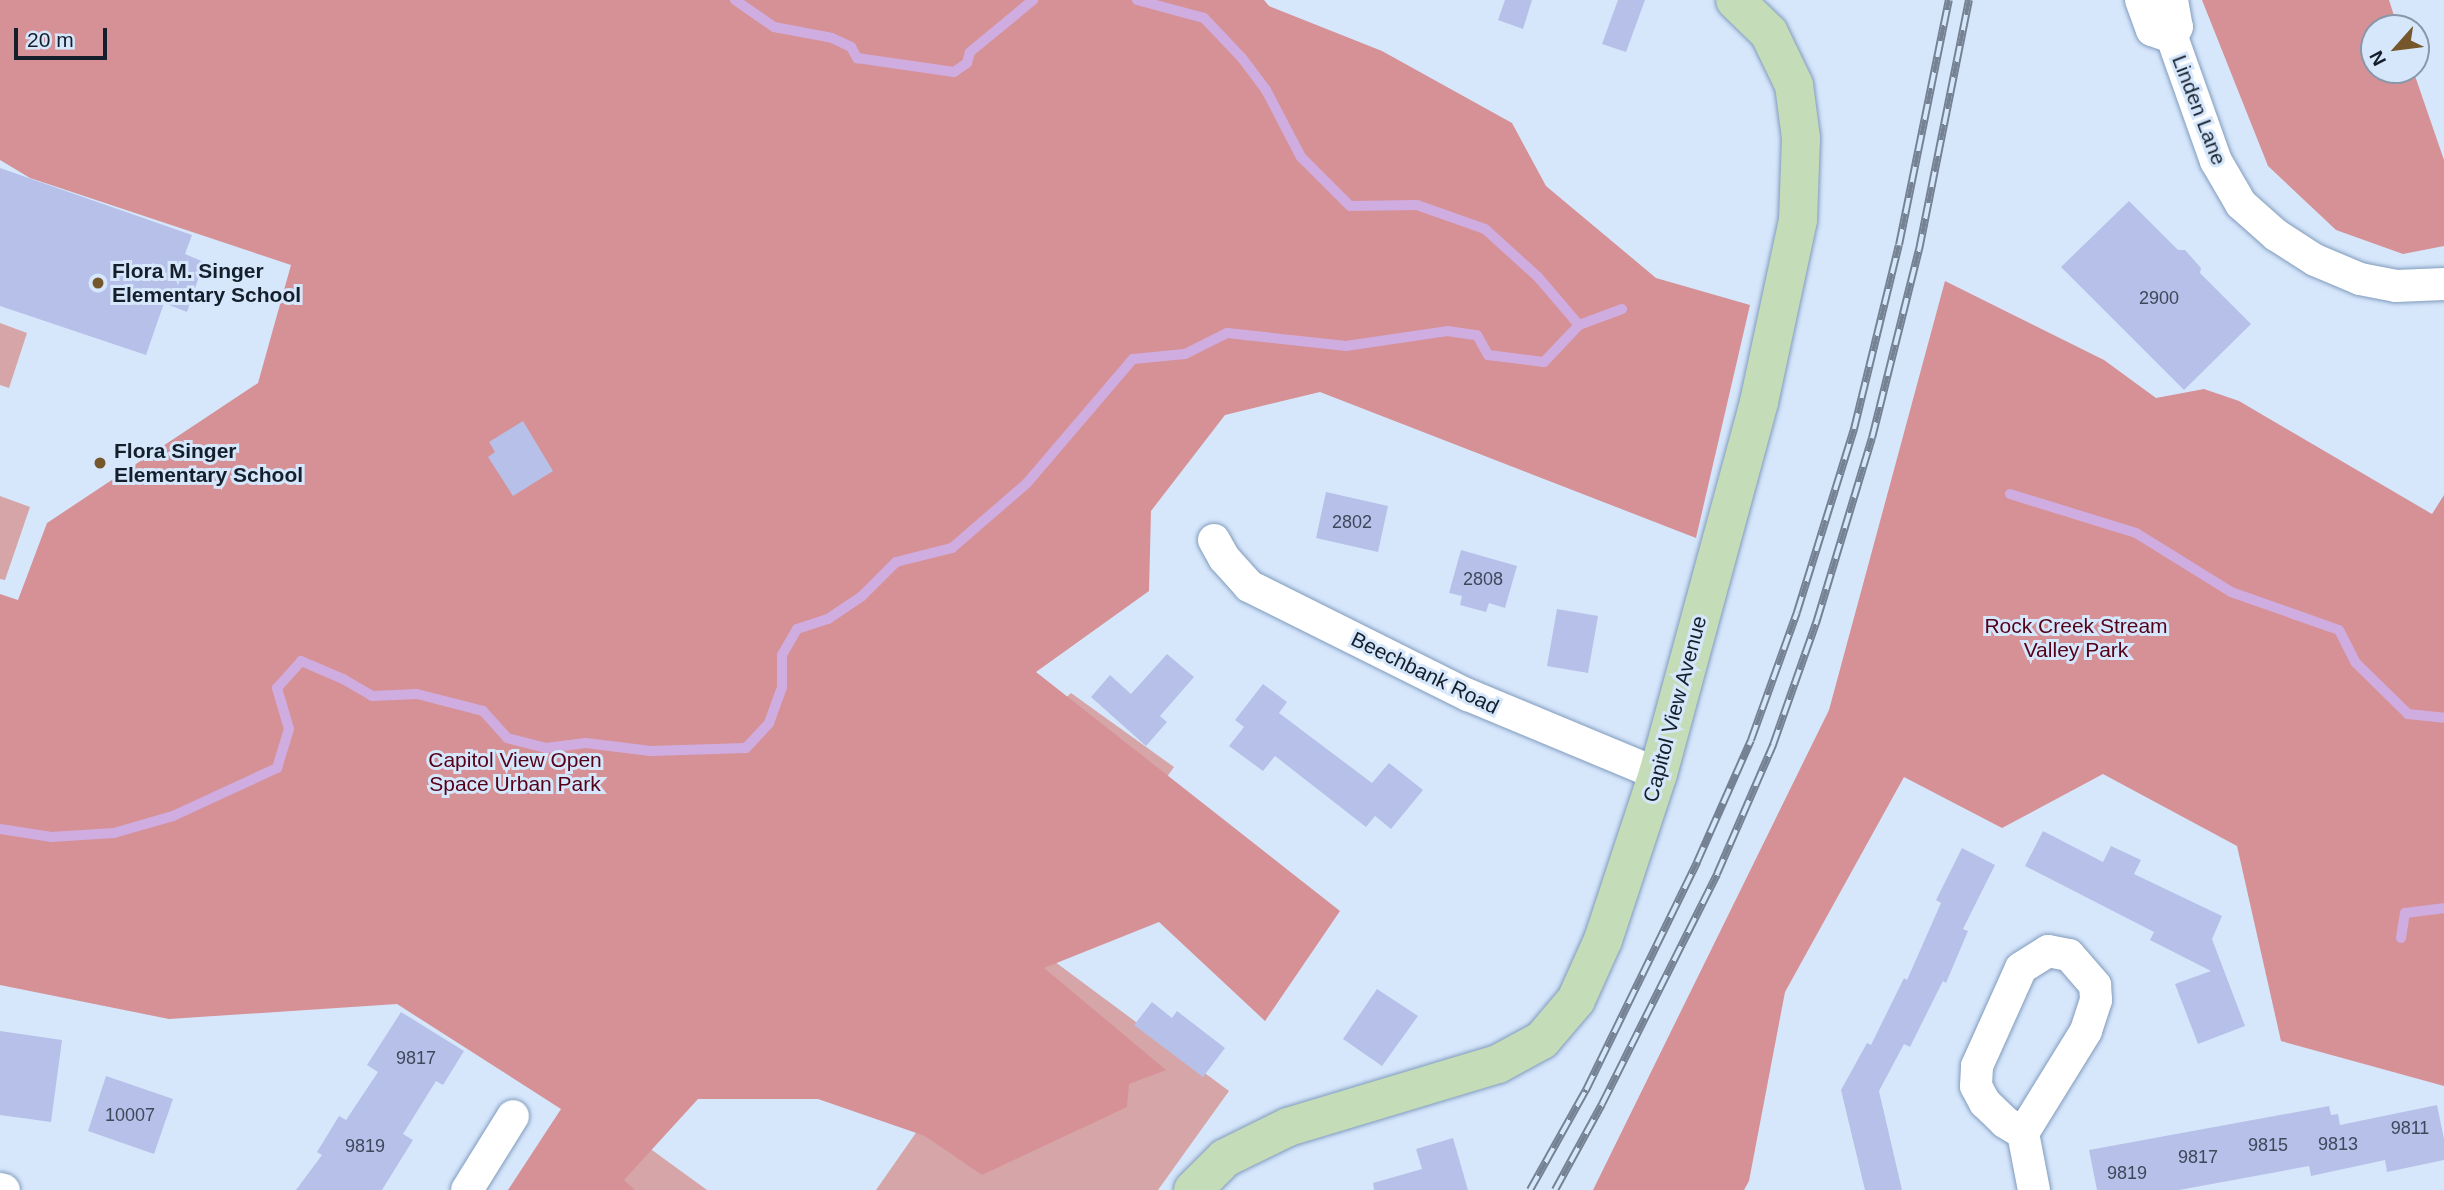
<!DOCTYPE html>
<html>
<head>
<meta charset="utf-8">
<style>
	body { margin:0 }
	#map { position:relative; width:2444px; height:1190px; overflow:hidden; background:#d6e7fc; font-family:Helvetica,sans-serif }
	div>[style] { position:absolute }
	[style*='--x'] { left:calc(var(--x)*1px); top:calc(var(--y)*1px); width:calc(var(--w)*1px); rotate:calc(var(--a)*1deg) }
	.green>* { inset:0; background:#d6a5a7 }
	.forest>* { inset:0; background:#d59196 }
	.stream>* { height:10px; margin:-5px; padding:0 5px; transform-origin:5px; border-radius:5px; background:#d0ade1 }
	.building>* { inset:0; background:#b7c0e8 }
	.roads { filter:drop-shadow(0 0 2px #819bbc) drop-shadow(0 0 2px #819bbc) }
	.minor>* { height:32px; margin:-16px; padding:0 16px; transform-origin:16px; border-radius:16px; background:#fff }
	.major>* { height:38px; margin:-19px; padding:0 19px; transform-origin:19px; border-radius:19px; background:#c5dcb8 }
	.rail>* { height:8px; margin-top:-4px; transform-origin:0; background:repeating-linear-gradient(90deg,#d6e7fc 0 16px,#758293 0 32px); box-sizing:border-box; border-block:2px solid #758293 }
	.dots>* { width:19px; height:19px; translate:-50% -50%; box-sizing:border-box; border:4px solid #d6e7fc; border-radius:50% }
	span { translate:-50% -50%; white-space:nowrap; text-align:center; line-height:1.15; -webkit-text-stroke:6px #d6e7fc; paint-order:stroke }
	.number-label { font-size:18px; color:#3e475b }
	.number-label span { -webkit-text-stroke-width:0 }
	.street-label { font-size:21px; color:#151f2c }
	.poi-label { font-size:21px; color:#151f2c; font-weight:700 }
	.left { translate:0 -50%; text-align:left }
	.park-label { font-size:21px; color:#550218 }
	.north { position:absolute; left:2360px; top:14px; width:70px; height:70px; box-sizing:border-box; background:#d6e7fc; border:2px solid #8997a9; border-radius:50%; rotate:242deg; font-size:19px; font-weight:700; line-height:28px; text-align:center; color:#151f2c }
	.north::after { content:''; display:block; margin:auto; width:24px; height:32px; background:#75572b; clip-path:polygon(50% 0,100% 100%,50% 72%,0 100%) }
	.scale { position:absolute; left:14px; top:28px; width:93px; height:32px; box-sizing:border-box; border:4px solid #151f2c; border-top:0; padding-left:9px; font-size:21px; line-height:24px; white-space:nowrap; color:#151f2c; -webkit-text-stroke:5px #d6e7fc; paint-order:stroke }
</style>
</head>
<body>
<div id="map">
	<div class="green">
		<div style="clip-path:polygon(0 323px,27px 333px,9px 388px,0 385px)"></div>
		<div style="clip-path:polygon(0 496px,30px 507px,5px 580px,0 579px)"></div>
		<div style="clip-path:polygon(1071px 693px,1174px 767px,1043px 953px,1229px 1091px,1158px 1190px,876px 1190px,920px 1127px,1051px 712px)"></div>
		<div style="clip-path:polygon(601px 1113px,707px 1190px,545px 1190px)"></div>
	</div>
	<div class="forest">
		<div style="clip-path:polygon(0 0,1264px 0,1269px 6px,1382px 51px,1512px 123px,1546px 186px,1656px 278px,1750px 305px,1696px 538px,1320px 392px,1225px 415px,1151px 511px,1149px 591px,1036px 672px,1340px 911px,1265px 1021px,1159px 922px,1044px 968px,1166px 1070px,1129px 1084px,1127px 1107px,982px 1175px,925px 1136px,818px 1099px,698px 1099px,624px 1180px,635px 1190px,508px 1190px,561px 1109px,397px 1004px,169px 1019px,0 985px,0 594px,18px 600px,47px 523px,258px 383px,291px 265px,30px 178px,0 160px)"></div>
		<div style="clip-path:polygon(2202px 0,2389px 0,2398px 28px,2374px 28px,2374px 70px,2413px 70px,2444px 160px,2444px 246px,2403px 254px,2336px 230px,2268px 166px)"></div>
		<div style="clip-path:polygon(1945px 281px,2104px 360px,2156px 398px,2204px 389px,2239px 401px,2432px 514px,2444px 495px,2444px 1086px,2281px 1041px,2237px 846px,2103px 774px,2002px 828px,1904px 777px,1785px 992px,1749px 1181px,1744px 1190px,1593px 1190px,1829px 710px)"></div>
	</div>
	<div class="stream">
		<div style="--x:735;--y:0;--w:47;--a:34.7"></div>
		<div style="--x:774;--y:27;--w:59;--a:10.7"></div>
		<div style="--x:832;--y:38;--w:21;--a:25"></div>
		<div style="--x:851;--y:47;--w:13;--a:61"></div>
		<div style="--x:857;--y:58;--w:98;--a:8.2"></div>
		<div style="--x:954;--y:72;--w:16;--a:-35"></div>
		<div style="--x:967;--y:63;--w:11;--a:-75"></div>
		<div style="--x:970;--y:52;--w:82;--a:-39.5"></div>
		<div style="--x:1137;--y:0;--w:69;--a:15"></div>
		<div style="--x:1204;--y:18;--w:55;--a:46.5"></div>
		<div style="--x:1242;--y:58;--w:40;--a:53"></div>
		<div style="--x:1266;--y:90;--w:76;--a:62.4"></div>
		<div style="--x:1301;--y:157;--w:69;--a:45"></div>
		<div style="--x:1350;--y:206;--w:67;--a:-0.9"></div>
		<div style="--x:1417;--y:205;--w:72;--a:19.4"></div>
		<div style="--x:1485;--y:229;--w:72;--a:42.2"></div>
		<div style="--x:1538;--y:277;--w:63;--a:49.5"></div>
		<div style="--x:2010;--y:494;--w:132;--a:17.2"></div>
		<div style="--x:2136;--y:533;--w:112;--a:31.8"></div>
		<div style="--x:2231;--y:592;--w:114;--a:19.4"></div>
		<div style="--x:2339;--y:630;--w:37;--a:63"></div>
		<div style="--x:2356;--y:663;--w:73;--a:44.4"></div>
		<div style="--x:2408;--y:714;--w:36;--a:6"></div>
		<div style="--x:0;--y:829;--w:52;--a:8.9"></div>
		<div style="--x:51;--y:837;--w:63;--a:-3.6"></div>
		<div style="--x:114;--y:833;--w:61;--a:-16.1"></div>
		<div style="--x:173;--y:816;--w:115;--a:-24.8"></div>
		<div style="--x:277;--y:768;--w:41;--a:-72.9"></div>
		<div style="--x:289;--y:729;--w:43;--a:-106.3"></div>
		<div style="--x:277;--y:688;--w:36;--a:-48"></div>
		<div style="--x:301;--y:661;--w:46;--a:23.2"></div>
		<div style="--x:343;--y:679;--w:34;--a:30"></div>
		<div style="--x:372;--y:696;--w:45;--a:-2.5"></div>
		<div style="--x:417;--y:694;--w:68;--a:14.4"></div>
		<div style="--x:483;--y:711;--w:36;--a:48"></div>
		<div style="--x:507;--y:738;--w:40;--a:14.4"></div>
		<div style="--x:546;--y:748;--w:40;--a:-7.1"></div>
		<div style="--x:586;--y:743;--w:65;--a:7"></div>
		<div style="--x:651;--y:751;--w:95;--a:-1.8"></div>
		<div style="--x:746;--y:748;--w:34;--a:-47"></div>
		<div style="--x:769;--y:723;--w:38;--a:-70"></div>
		<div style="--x:782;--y:687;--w:32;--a:-90"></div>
		<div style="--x:782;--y:655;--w:30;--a:-60"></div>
		<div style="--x:797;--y:629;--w:33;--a:-18"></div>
		<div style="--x:828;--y:619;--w:40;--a:-34"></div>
		<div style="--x:861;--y:597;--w:49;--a:-45"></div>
		<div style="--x:896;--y:562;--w:58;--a:-14"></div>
		<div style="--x:952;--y:548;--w:99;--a:-40.9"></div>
		<div style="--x:1027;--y:483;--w:163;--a:-49.5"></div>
		<div style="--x:1133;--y:359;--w:52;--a:-5.5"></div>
		<div style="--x:1185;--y:354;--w:47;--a:-26.6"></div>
		<div style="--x:1227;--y:333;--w:120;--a:6.2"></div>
		<div style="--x:1346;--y:346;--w:102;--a:-8.4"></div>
		<div style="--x:1447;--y:331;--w:30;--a:8"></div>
		<div style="--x:1477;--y:335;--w:23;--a:61"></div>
		<div style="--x:1488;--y:355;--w:56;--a:7.1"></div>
		<div style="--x:1544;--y:362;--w:51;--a:-46.6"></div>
		<div style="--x:1579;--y:325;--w:46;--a:-20.4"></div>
		<div style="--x:2401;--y:938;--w:25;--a:-81"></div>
		<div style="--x:2405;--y:913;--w:39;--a:-7"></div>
	</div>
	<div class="building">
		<div style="clip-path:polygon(1505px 0,1532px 0,1523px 29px,1498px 20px)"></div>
		<div style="clip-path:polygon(1618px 0,1645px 0,1626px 52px,1602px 44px)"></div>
		<div style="clip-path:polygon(0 168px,192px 235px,185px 254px,204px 262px,187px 312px,164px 303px,146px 355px,0 306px)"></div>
		<div style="clip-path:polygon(2129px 201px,2178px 250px,2185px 250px,2201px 268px,2200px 273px,2251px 324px,2184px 390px,2061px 267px)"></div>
		<div style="clip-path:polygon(523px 421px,553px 471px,513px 496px,488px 457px,495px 452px,489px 442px)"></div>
		<div style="clip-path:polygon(1326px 492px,1388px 506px,1378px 552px,1316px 538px)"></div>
		<div style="clip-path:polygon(1461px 550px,1517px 566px,1505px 608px,1489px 603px,1486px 612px,1460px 605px,1462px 596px,1449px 593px)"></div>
		<div style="clip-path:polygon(1557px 609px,1598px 616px,1588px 673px,1547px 666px)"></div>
		<div style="clip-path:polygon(1167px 654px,1194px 677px,1160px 716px,1167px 722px,1146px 746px,1091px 697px,1110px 675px,1131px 694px)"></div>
		<div style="clip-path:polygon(1263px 684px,1287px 702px,1279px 713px,1372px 783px,1389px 763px,1423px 790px,1391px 829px,1375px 816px,1366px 827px,1275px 756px,1263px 771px,1229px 746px,1244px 727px,1235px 720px)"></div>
		<div style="clip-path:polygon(2043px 831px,2103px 862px,2111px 846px,2141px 860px,2134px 874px,2222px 916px,2212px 939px,2245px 1026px,2198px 1044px,2175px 984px,2211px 971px,2150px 940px,2154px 932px,2025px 866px)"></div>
		<div style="clip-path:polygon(1962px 848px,1995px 865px,1963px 929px,1968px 931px,1946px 983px,1943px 981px,1910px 1047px,1904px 1044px,1879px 1091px,1902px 1190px,1865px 1190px,1841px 1090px,1867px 1043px,1871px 1045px,1904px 978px,1907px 980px,1941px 903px,1936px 900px)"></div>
		<div style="clip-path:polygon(1377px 989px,1418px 1016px,1382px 1066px,1343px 1039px)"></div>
		<div style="clip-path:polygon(1152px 1002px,1172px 1018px,1177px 1011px,1225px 1048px,1203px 1077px,1134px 1025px)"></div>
		<div style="clip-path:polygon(401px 1012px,464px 1051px,443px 1085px,436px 1081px,403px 1134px,413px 1140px,382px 1190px,296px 1190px,322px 1155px,317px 1152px,339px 1116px,346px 1120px,378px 1072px,367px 1065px)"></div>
		<div style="clip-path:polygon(0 1031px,62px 1040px,51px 1122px,0 1115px)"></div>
		<div style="clip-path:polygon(106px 1076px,173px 1099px,154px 1154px,88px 1131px)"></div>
		<div style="clip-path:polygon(2437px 1105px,2444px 1139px,2444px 1160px,2387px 1172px,2385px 1160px,2311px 1176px,2309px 1166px,2179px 1190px,2097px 1190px,2089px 1150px,2329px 1106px,2331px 1115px,2338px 1114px,2340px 1125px)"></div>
		<div style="clip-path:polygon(1453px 1138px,1468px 1190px,1374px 1190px,1373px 1183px,1422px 1169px,1416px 1149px)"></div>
	</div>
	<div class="roads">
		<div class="minor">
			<div style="--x:2141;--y:0;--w:32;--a:70"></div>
			<div style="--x:2152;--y:30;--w:21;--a:19"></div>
			<div style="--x:2172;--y:0;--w:27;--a:80"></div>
			<div style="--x:2177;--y:27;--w:11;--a:117"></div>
			<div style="--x:2172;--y:37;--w:132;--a:70.5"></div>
			<div style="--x:2216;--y:161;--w:50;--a:59.8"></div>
			<div style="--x:2241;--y:204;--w:47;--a:41.5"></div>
			<div style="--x:2276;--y:235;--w:46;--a:32.7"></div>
			<div style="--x:2315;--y:260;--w:49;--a:22.9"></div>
			<div style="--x:2360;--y:279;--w:37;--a:11"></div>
			<div style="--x:2396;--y:286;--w:48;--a:-2.4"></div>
			<div style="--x:1214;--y:540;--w:21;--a:61"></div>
			<div style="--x:1224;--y:558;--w:38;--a:48"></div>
			<div style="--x:1249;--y:586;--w:245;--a:26.5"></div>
			<div style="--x:1468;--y:695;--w:206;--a:22.6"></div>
			<div style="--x:2023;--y:1133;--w:21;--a:-149"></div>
			<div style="--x:2005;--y:1122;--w:28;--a:-136"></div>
			<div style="--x:1985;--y:1103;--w:19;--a:-118"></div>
			<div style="--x:1976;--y:1086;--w:20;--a:-87"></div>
			<div style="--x:1977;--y:1066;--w:107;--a:-65.8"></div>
			<div style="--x:2021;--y:968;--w:32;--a:-32"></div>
			<div style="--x:2048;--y:951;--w:21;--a:11"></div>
			<div style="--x:2069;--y:955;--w:40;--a:49"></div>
			<div style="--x:2095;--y:985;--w:15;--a:86"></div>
			<div style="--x:2096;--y:1000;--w:33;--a:108"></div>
			<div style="--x:2086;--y:1031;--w:120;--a:121.7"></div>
			<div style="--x:2023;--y:1133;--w:58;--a:79.1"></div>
			<div style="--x:0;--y:1189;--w:4;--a:14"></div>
			<div style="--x:467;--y:1190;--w:87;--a:-58.1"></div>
		</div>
		<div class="major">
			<div style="--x:1193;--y:1190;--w:45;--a:-45"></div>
			<div style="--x:1225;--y:1158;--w:70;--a:-26.2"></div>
			<div style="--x:1288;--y:1127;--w:219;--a:-16.7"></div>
			<div style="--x:1498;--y:1064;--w:50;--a:-28.6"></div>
			<div style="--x:1542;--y:1040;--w:52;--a:-49.6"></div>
			<div style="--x:1576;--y:1000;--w:66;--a:-65.8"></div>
			<div style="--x:1603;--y:940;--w:175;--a:-71.7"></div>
			<div style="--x:1658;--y:774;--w:385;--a:-74.8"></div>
			<div style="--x:1759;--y:402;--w:186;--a:-77.9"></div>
			<div style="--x:1798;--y:220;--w:82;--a:-87.9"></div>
			<div style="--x:1801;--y:138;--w:53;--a:-97.5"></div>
			<div style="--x:1794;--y:85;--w:58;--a:-115.7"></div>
			<div style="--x:1769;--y:33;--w:47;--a:-135.9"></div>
		</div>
	</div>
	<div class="rail">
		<div style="--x:1530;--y:1190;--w:115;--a:-60.8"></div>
		<div style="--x:1586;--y:1090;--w:254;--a:-64"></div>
		<div style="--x:1697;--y:862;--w:133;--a:-66.1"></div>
		<div style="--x:1751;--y:740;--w:136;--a:-70.2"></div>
		<div style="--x:1797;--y:612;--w:192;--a:-72.7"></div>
		<div style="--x:1854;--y:429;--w:189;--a:-76.3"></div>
		<div style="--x:1899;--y:245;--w:250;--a:-78.5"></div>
		<div style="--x:1555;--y:1190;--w:98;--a:-61.3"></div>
		<div style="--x:1602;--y:1104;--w:257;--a:-63.4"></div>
		<div style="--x:1717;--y:874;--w:141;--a:-66.5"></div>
		<div style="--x:1773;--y:745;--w:133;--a:-70.6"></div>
		<div style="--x:1817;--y:620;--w:190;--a:-73.2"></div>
		<div style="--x:1872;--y:438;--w:194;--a:-76"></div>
		<div style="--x:1919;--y:250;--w:255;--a:-78.7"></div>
	</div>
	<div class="dots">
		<div style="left:98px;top:283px;background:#75572b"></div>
		<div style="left:100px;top:463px;background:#75572b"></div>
	</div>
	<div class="number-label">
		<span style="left:2159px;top:298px">2900</span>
		<span style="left:1352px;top:522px">2802</span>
		<span style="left:1483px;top:579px">2808</span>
		<span style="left:416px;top:1058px">9817</span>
		<span style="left:130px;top:1115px">10007</span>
		<span style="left:2410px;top:1128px">9811</span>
		<span style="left:2338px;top:1144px">9813</span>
		<span style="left:2268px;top:1145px">9815</span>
		<span style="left:365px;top:1146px">9819</span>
		<span style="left:2198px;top:1157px">9817</span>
		<span style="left:2127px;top:1173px">9819</span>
	</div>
	<div class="street-label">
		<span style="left:2199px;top:110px;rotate:69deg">Linden Lane</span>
		<span style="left:1425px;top:673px;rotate:26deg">Beechbank Road</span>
		<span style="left:1675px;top:709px;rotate:-75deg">Capitol View Avenue</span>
	</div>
	<div class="poi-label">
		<span class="left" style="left:112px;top:283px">Flora M. Singer<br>Elementary School</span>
		<span class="left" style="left:114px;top:463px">Flora Singer<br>Elementary School</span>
	</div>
	<div class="park-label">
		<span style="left:2076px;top:638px">Rock Creek Stream<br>Valley Park</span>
		<span style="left:515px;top:772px">Capitol View Open<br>Space Urban Park</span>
	</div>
	<div class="north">N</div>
	<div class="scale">20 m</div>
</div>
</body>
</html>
